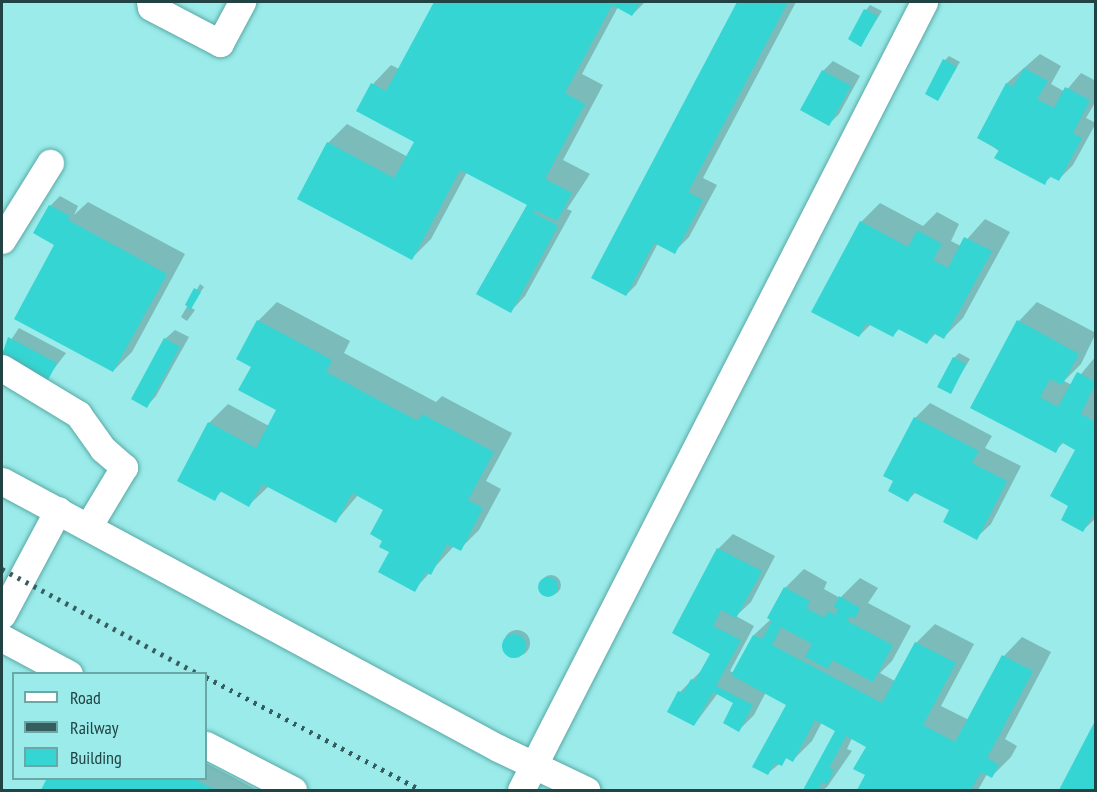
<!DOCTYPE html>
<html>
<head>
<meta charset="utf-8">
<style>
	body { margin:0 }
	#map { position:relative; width:1097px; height:792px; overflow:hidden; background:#9aebe9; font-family:"PT Sans Narrow",sans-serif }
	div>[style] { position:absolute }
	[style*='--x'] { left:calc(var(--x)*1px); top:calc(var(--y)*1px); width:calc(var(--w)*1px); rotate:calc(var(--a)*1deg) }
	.shadow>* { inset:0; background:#0003 }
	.round { border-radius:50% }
	.building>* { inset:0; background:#34d5d3 }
	.roads { filter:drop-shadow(0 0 2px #58a8a6) drop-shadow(0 0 2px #58a8a6) }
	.minor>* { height:27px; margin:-13.5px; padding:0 13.5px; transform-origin:13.5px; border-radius:13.5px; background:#fff }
	.rail>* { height:4.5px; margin-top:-2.25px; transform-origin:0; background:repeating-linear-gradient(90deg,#355d5d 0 3px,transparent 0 9px) }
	span { translate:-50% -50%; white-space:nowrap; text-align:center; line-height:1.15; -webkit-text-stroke:4.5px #9aebe9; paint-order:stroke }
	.frame { position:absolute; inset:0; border:3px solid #224343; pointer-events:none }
	.legend { position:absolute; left:12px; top:672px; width:195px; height:108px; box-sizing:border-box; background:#9aebe9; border:2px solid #6aa8a7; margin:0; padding:8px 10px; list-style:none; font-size:18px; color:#224343 }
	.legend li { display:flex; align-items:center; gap:12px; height:30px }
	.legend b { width:30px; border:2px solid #6aa8a7 }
</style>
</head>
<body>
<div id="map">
	<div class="shadow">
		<div style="clip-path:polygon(435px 2px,645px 2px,632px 15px,618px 7px,582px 74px,603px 85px,563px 160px,590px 174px,567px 209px,572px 211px,525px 296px,511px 311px,478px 293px,528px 204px,467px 172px,431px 239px,412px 258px,328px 143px,347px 124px,408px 157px,416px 142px,358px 111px,373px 84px,391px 65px,399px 69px)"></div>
		<div style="clip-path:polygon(738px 2px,796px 2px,703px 178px,717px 185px,689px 237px,674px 252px,658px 243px,636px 285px,626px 295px,593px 277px)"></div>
		<div style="clip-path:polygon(870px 5px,882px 11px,861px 45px,866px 10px)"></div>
		<div style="clip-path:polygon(1040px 54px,1061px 66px,1051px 84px,1065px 92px,1081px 73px,1096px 81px,1096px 101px,1086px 118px,1096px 123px,1073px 165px,1058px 180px,1052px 176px,1044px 183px,979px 137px,1007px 83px)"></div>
		<div style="clip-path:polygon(949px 56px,960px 62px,937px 99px,945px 60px)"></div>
		<div style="clip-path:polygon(833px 61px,860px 76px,839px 114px,829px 124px,823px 71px)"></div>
		<div style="clip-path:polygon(60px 196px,78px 206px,74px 215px,88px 202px,185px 254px,132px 352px,113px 371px,56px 244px,50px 206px)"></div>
		<div style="clip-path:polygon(880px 203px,923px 226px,937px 212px,959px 224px,951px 241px,961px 246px,985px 219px,1010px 232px,963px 318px,944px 337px,936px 333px,927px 343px,900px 328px,893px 335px,871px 324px,859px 336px,861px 222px)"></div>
		<div style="clip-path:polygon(200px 284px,204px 287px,190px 307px,195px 310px,187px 321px,181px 317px)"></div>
		<div style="clip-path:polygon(277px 302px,350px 341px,344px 353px,436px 402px,442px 396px,512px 433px,486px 481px,501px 489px,479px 530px,460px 549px,454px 546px,414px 590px,384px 540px,385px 509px,358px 495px,336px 521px,269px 486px,249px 505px,222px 491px,214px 499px,209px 423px,228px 404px,269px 426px,278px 410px,253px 366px,238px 358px,258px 321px)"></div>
		<div style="clip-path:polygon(1037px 302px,1096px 333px,1081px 364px,1064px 381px,1072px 385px,1096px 356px,1096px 518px,1083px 530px,1070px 505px,1077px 449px,1064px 442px,1055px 451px,1019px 321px)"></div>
		<div style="clip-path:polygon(19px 328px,66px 353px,47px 378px,2px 353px)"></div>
		<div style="clip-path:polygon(175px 330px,189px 337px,156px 396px,147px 406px,165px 339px)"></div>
		<div style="clip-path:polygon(959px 353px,970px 359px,950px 392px,954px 358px)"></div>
		<div style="clip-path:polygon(930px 403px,992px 436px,985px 448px,1021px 466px,991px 524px,976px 538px,951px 510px,916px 492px,908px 500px,915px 418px)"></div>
		<div style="clip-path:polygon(733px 534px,775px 556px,751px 602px,736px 616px,754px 626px,730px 671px,734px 673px,754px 635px,771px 619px,785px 588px,804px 569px,827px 582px,824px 589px,840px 598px,860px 578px,878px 588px,868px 603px,911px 626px,892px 661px,880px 673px,895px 681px,916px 643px,935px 624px,974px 644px,941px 706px,969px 720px,1004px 656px,1022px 637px,1051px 652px,1005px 739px,1017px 746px,1011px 757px,992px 776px,987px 774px,978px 790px,859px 790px,867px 775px,868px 746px,852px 738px,847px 749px,852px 751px,827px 787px,823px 790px,805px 790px,837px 730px,822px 722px,812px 741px,793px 760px,788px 757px,768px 773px,788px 704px,766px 692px,754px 715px,739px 730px,735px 702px,718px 693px,694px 725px,680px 692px,705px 667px,712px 653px,674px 632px,719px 548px)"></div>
		<div class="round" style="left:541px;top:575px;width:20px;height:20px"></div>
		<div class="round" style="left:504px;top:630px;width:26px;height:26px"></div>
		<div style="clip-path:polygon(206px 763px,257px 790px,43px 790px,49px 778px,206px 778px)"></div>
	</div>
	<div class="building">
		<div style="clip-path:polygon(434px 2px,640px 2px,632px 16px,612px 5px,565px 93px,585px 104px,545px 179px,572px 193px,557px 221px,535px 210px,534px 213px,558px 226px,511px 313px,476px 294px,527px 205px,460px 170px,412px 260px,297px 199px,327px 142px,394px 178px,414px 142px,356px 111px,371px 83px,386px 91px)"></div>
		<div style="clip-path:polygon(737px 2px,788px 2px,688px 192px,703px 200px,675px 254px,654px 243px,626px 296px,591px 278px)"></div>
		<div style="clip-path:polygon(864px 9px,878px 16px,861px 47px,848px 39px)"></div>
		<div style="clip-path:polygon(943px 59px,957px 67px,938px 101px,925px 94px)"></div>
		<div style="clip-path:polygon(1024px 68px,1048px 81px,1037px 99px,1054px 108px,1065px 87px,1090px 100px,1073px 133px,1082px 138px,1059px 181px,1049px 176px,1045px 185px,994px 158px,999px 150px,977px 138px,1006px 83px,1013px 87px)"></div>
		<div style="clip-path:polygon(822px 70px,851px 86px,829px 126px,800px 110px)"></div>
		<div style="clip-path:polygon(49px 205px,70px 216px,68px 220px,167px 274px,113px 372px,14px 319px,54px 245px,33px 233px)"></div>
		<div style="clip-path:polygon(860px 221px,908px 247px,917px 230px,942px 244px,933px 260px,948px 268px,964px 237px,992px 251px,944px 339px,933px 333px,927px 344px,898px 329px,893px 337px,866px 323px,859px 337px,811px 312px)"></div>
		<div style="clip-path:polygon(194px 288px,201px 292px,191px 309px,185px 305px)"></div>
		<div style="clip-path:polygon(257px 320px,332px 360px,326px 372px,418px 421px,422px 414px,494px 452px,468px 500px,483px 508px,461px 551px,447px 544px,431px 575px,426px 572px,415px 592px,378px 572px,389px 552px,379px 547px,382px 541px,370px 534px,383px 510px,352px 493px,336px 523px,262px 484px,249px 507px,220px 491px,215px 501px,177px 481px,208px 422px,256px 448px,276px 410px,238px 390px,251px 367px,236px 359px)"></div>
		<div style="clip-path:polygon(1017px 320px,1079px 354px,1062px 385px,1050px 379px,1040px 397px,1058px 407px,1077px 372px,1096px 382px,1081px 414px,1094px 421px,1096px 417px,1096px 510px,1083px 532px,1061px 520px,1068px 506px,1050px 496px,1075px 450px,1061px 442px,1056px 453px,970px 408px)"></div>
		<div style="clip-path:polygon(8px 337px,57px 363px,48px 380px,2px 355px)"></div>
		<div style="clip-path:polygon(164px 338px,180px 347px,147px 408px,131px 399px)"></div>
		<div style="clip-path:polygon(953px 357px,966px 364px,951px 394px,937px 387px)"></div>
		<div style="clip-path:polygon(914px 417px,979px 451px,972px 463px,1007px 481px,977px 540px,943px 522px,949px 510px,913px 492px,908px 502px,888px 491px,893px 481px,883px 476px)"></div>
		<div style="clip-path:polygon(717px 548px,762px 571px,736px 618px,721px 610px,713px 626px,741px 640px,716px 686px,753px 705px,739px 732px,723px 723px,733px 703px,713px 692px,694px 726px,667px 712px,678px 691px,683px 693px,691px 679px,695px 681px,710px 654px,672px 633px)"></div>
		<div class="round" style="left:538px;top:577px;width:20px;height:20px"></div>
		<div style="clip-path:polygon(784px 587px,810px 601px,806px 608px,825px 618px,828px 611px,835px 615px,838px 609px,834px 607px,839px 596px,860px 608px,855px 618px,850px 616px,847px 621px,893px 645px,873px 682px,832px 660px,828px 669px,805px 657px,812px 644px,781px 627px,772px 645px,882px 703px,915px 642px,956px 663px,923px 725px,955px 742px,1002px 655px,1033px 671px,987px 758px,999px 765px,992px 778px,981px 772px,971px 790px,857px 790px,865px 775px,853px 769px,866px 747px,846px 736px,829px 768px,834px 770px,827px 784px,822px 782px,818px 790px,803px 790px,835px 731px,815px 720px,793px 762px,786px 758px,782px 766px,775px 763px,768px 775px,752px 767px,786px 705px,731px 675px,753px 635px,762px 639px,772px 621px,767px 618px)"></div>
		<div class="round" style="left:502px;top:634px;width:24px;height:24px"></div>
		<div style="clip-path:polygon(1096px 719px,1096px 790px,1059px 790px)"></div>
		<div style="clip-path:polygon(47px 778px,192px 778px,215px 790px,41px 790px)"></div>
	</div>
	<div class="roads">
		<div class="minor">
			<div style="--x:150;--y:2;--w:5;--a:79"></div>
			<div style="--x:151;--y:7;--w:78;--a:27.6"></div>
			<div style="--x:220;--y:43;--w:47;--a:-61.8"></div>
			<div style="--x:2;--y:240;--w:91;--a:-58.1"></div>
			<div style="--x:2;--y:368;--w:89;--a:31.2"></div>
			<div style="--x:78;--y:414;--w:43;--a:54.5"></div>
			<div style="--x:103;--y:449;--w:28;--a:41"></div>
			<div style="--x:124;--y:467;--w:70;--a:121"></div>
			<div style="--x:2;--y:481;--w:563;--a:28.29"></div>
			<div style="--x:498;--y:748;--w:98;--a:25.5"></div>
			<div style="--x:2;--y:615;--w:119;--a:-61.9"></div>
			<div style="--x:2;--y:638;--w:76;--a:28.2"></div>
			<div style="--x:206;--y:745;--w:98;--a:27.3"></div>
			<div style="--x:521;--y:790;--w:885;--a:-62.91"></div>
		</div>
	</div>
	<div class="rail">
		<div style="--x:2;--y:569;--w:223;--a:28.1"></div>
		<div style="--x:206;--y:677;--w:243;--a:27.7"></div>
	</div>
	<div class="frame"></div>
	<ul class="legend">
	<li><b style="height:8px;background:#fff"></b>Road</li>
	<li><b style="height:8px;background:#355d5d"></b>Railway</li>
	<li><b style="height:16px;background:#34d5d3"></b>Building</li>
	</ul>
</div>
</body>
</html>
